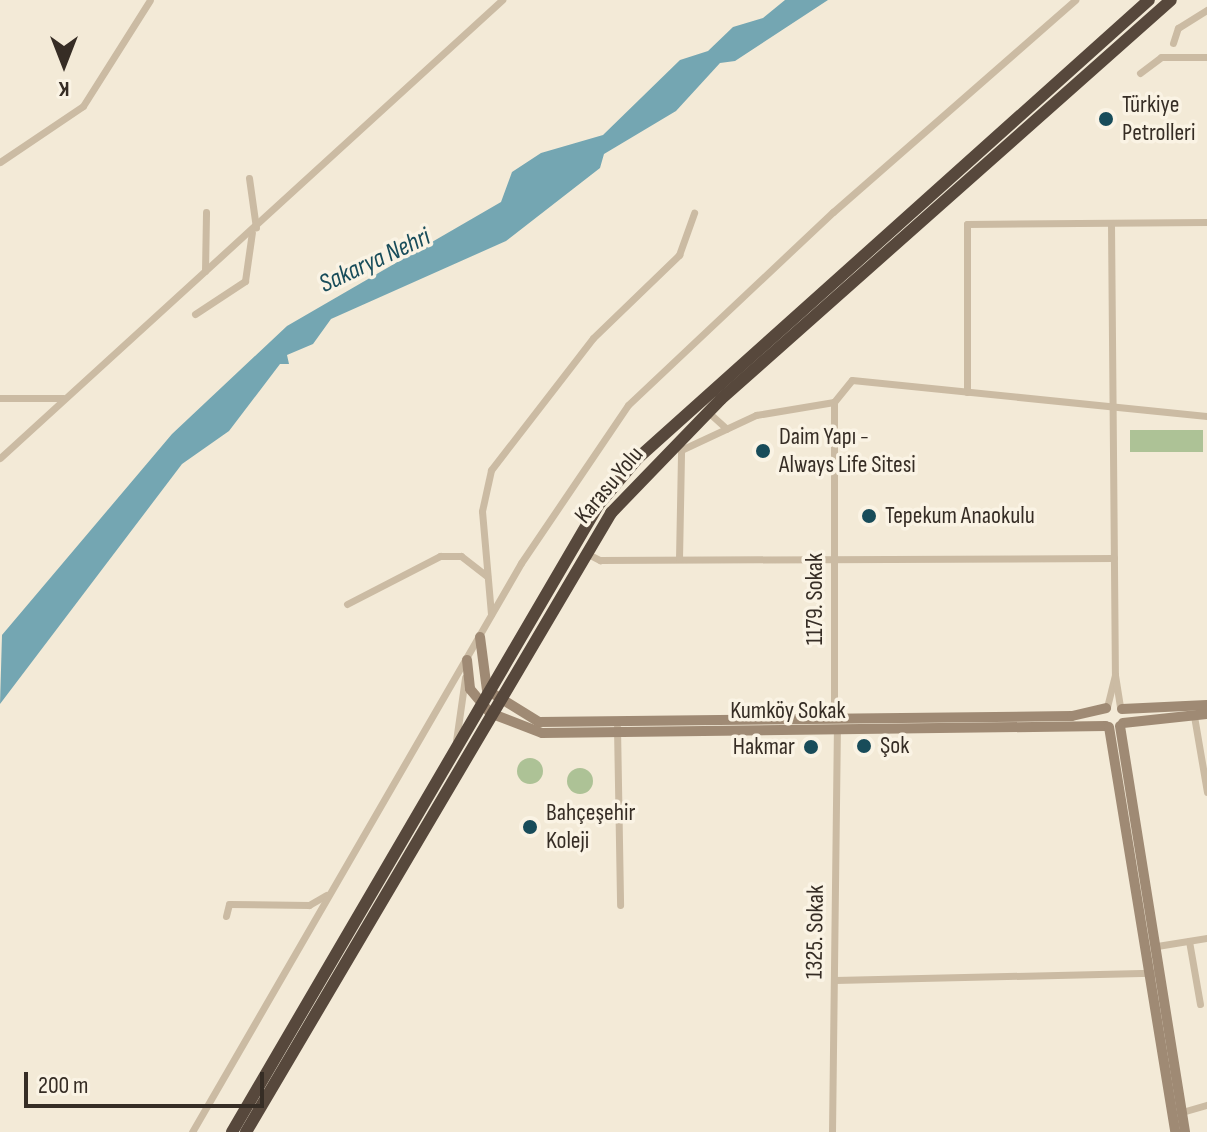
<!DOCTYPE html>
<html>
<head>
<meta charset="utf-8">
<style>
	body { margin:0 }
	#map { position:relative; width:1207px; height:1132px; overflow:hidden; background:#f3ead7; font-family:"Sofia Sans Condensed",sans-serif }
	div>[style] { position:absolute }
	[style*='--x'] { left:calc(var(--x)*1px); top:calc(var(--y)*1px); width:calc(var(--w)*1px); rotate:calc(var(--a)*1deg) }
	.green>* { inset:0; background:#adc296 }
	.round { border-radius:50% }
	.water>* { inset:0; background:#74a6b2 }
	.street>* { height:7px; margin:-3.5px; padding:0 3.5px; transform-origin:3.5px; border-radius:3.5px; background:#cbbba3 }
	.secondary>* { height:10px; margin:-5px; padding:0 5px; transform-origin:5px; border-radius:5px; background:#9f8a74 }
	.highway>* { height:12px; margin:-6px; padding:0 6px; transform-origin:6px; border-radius:6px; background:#57483c }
	.dots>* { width:22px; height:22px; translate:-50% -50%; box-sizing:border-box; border:4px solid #faf3e4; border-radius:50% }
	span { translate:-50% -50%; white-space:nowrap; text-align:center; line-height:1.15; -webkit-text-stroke:7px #faf3e4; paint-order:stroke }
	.poi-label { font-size:24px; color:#362d25 }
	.left { translate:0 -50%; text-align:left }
	.right { translate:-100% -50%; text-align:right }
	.street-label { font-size:24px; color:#362d25 }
	.water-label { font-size:26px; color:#184c5a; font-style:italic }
	.north { position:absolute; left:24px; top:24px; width:80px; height:80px; -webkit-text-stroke:6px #faf3e4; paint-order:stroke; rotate:180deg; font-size:22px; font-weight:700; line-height:32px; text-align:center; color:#362d25 }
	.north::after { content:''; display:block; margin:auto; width:28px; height:36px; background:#362d25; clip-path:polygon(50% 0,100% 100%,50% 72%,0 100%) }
	.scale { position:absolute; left:24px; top:1072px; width:240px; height:36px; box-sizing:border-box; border:4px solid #362d25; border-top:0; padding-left:10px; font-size:24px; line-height:28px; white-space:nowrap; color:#362d25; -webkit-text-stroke:6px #faf3e4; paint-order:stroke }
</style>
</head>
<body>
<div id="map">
	<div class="green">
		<div style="clip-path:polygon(1130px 430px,1203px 430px,1203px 452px,1130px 452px)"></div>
		<div class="round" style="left:517px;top:758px;width:26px;height:26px"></div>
		<div class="round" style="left:567px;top:768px;width:26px;height:26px"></div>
	</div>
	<div class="water">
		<div style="clip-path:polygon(785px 0,828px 0,735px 61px,720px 63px,676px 111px,604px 154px,600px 168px,506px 241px,331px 319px,313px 344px,287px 355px,289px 364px,280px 364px,229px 431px,182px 464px,0 704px,2px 635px,172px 434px,287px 326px,501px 202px,512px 172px,541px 153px,603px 135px,680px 60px,708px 51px,733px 27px,763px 18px)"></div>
	</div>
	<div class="street">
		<div style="--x:1173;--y:43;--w:16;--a:-72"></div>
		<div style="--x:1178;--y:28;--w:34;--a:-32"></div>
		<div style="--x:1140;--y:73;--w:26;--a:-37"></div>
		<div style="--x:1161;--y:57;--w:46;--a:0"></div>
		<div style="--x:0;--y:162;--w:100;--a:-34"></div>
		<div style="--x:83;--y:106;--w:125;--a:-57.7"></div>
		<div style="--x:249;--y:178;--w:50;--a:82"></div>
		<div style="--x:1111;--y:224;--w:451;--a:89.5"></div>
		<div style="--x:205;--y:271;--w:59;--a:-89"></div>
		<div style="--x:195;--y:314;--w:60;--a:-33.4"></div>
		<div style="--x:245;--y:281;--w:49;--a:-81.9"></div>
		<div style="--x:967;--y:392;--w:168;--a:-90"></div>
		<div style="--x:967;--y:224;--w:240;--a:-0.5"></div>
		<div style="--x:0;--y:398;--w:63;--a:0"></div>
		<div style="--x:834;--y:402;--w:28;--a:-51"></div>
		<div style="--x:852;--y:380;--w:357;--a:5.8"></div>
		<div style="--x:708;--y:412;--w:25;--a:42"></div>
		<div style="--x:0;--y:458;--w:680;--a:-42.38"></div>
		<div style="--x:586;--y:553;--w:16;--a:27"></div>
		<div style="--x:600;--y:560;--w:514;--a:-0.22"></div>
		<div style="--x:679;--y:559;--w:109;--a:-88.9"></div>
		<div style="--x:681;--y:450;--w:83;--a:-25"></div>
		<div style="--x:756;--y:415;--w:79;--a:-9.5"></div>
		<div style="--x:834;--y:402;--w:317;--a:90"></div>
		<div style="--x:347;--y:604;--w:105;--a:-27.3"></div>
		<div style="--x:440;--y:556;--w:21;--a:0"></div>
		<div style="--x:461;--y:556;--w:33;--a:38"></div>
		<div style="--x:491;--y:614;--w:103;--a:-95"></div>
		<div style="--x:482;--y:511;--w:42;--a:-77.6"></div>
		<div style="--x:491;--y:470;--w:167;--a:-52.3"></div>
		<div style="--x:593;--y:338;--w:120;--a:-44"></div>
		<div style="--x:679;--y:255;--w:45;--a:-70.3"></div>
		<div style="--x:1107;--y:707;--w:33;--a:-76"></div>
		<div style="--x:1115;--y:675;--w:32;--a:81"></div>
		<div style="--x:1194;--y:716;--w:77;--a:80.3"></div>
		<div style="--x:617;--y:727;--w:178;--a:89"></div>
		<div style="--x:456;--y:741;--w:64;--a:-81.9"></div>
		<div style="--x:226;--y:916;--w:12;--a:-76"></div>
		<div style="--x:229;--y:904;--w:80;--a:0.7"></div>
		<div style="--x:309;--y:905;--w:20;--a:-30"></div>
		<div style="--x:1189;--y:941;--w:64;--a:80.1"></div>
		<div style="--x:1157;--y:946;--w:51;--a:-9.1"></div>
		<div style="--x:835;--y:980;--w:317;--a:-1.3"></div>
		<div style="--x:1182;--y:1112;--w:26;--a:-16"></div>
		<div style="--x:192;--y:1132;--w:657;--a:-59.96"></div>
		<div style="--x:521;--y:563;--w:191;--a:-55.9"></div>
		<div style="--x:628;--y:405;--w:282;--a:-43.3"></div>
		<div style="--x:833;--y:212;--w:322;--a:-41.2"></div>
		<div style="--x:832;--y:1132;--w:400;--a:-89.3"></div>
	</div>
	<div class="secondary">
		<div style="--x:480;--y:637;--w:53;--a:82.5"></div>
		<div style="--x:487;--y:690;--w:61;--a:31.6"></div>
		<div style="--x:539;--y:722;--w:533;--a:-0.64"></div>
		<div style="--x:1072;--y:716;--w:35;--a:-13"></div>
		<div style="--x:467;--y:660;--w:29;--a:84"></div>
		<div style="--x:470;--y:689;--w:31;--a:50"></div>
		<div style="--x:490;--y:713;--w:56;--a:21"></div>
		<div style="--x:542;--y:733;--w:564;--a:-0.71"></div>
		<div style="--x:1122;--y:709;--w:85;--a:-2.7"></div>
		<div style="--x:1123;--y:723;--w:84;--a:-6.1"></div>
		<div style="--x:1120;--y:726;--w:411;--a:80.9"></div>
		<div style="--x:1109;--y:727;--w:410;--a:80.7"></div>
	</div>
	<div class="highway">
		<div style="--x:232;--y:1132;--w:727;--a:-59.7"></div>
		<div style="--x:599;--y:504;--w:60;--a:-49.7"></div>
		<div style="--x:638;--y:458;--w:686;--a:-41.87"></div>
		<div style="--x:246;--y:1132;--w:719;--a:-59.47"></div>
		<div style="--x:611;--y:513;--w:158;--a:-46"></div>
		<div style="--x:721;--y:399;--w:601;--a:-41.56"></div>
	</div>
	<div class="dots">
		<div style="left:1106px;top:119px;background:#184c5a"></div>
		<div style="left:763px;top:451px;background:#184c5a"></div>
		<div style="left:869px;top:516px;background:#184c5a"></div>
		<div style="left:864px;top:746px;background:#184c5a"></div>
		<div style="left:811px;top:747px;background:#184c5a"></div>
		<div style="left:530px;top:827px;background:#184c5a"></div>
	</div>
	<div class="poi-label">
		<span class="left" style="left:1122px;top:119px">Türkiye<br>Petrolleri</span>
		<span class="left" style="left:779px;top:451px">Daim Yapı -<br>Always Life Sitesi</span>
		<span class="left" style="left:885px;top:516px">Tepekum Anaokulu</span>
		<span class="left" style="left:880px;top:746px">Şok</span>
		<span class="right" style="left:795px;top:747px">Hakmar</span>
		<span class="left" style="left:546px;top:827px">Bahçeşehir<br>Koleji</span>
	</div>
	<div class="street-label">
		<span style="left:609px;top:485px;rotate:-50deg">Karasu Yolu</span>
		<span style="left:815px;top:599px;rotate:-90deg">1179. Sokak</span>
		<span style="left:788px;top:711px">Kumköy Sokak</span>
		<span style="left:815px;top:932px;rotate:-89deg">1325. Sokak</span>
	</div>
	<div class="water-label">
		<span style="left:375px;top:261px;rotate:-25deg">Sakarya Nehri</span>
	</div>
	<div class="north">K</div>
	<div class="scale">200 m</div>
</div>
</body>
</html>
